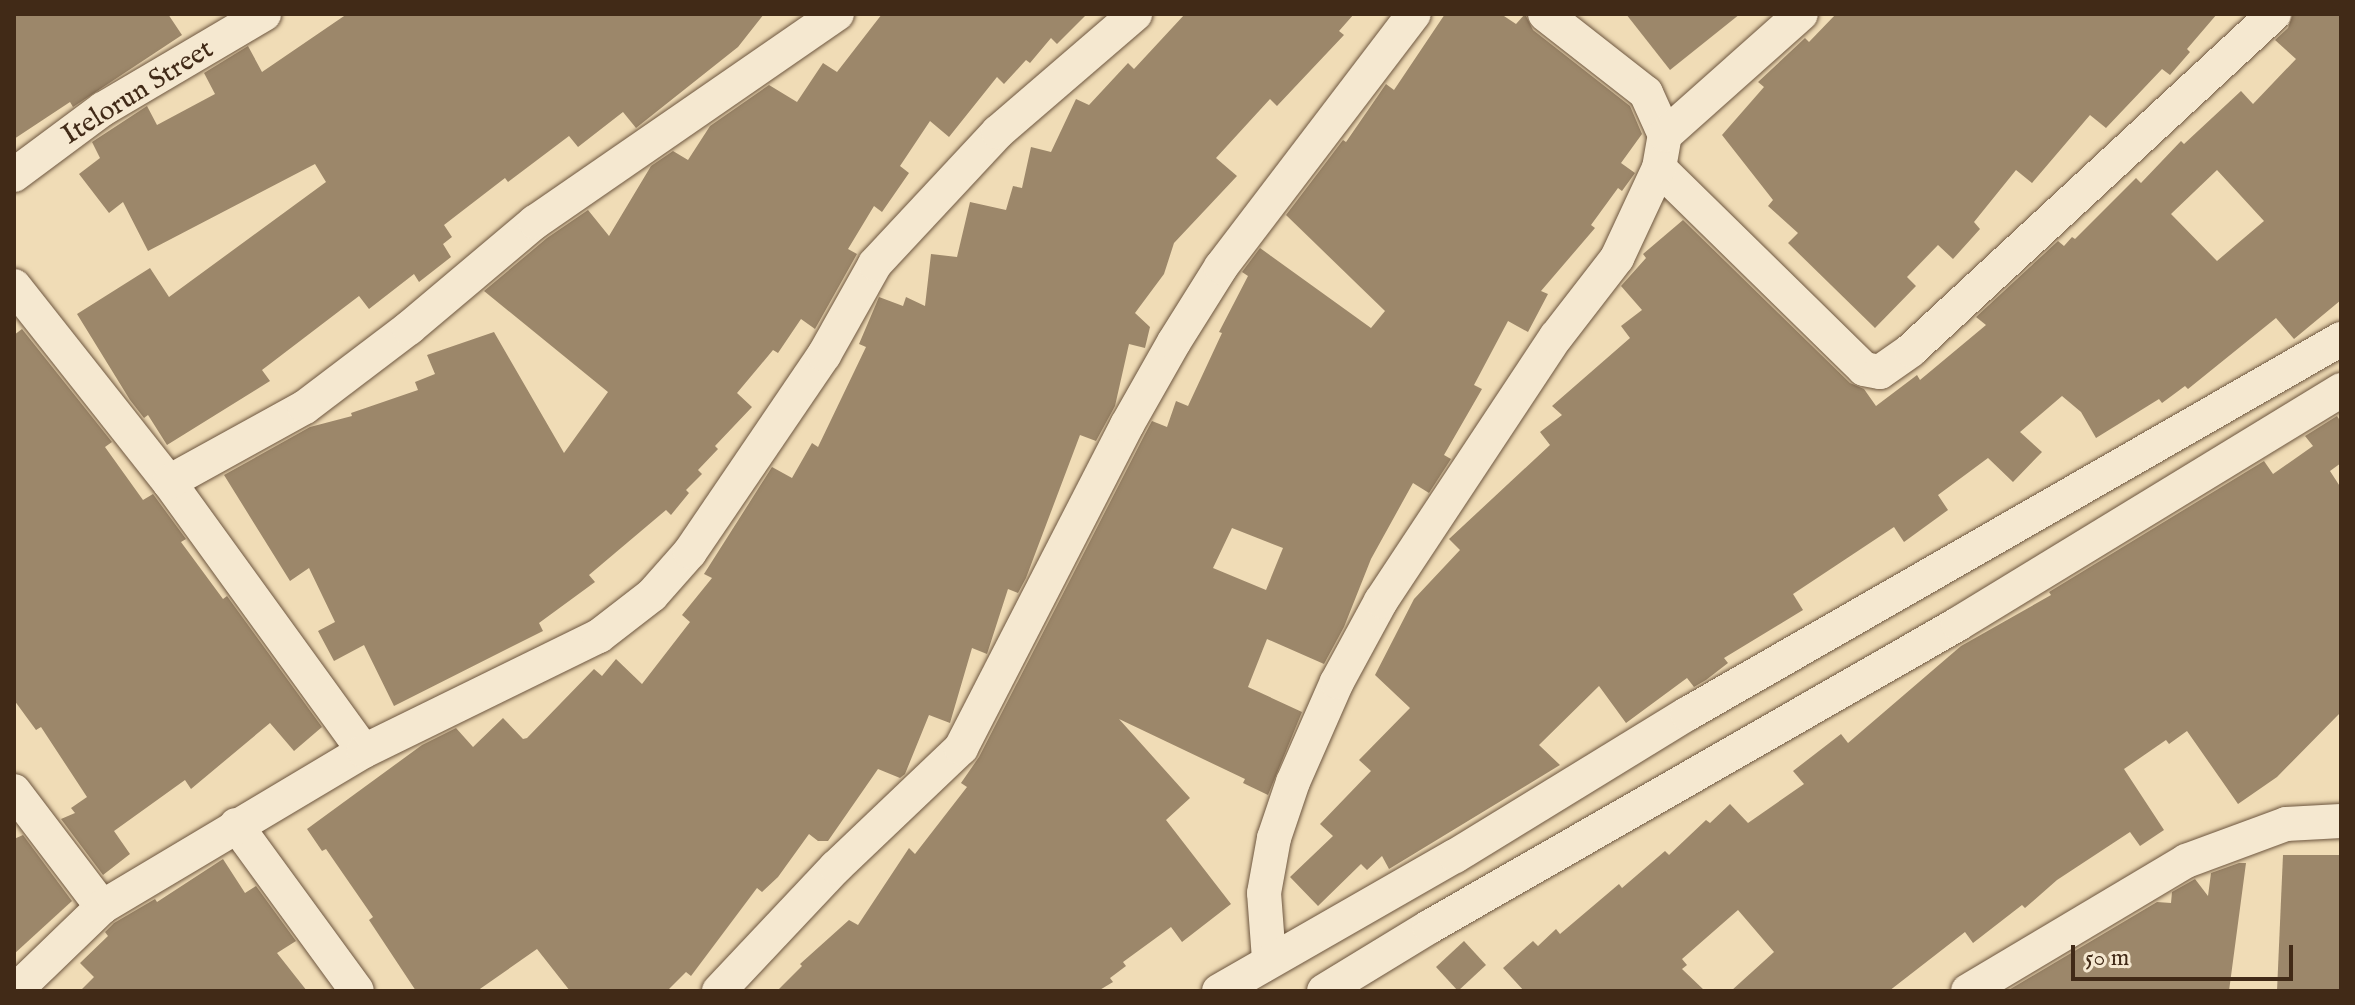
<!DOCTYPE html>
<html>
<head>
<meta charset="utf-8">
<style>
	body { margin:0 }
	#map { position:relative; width:2355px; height:1005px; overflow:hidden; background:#f0dcb6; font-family:"IM FELL English",serif }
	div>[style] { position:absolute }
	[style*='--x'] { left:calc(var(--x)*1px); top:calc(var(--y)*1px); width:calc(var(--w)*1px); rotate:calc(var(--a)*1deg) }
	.building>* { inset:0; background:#9c876a }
	.roads { filter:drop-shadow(0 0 2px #6d563f) drop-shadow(0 0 2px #6d563f) }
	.minor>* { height:34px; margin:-17px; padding:0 17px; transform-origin:17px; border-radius:17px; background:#f5e8d0 }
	span { translate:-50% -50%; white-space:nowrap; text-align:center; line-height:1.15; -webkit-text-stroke:6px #f5e8d0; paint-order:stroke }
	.street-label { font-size:28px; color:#412a17 }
	.frame { position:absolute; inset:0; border:16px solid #412a17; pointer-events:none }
	.scale { position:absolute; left:2071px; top:945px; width:222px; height:36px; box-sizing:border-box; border:4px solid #412a17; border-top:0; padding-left:10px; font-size:24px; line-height:28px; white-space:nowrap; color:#412a17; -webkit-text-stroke:6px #f5e8d0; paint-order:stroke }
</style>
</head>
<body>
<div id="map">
	<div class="building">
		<div style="clip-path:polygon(14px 14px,168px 14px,182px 35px,73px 107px,70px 102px,14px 139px)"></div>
		<div style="clip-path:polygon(347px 14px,764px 14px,738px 47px,636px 128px,623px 112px,578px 147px,569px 136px,508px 182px,505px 178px,444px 225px,452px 237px,443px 244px,451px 257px,419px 282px,414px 274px,369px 309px,359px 296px,262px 370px,270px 381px,167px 445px,148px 415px,144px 418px,130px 400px,77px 314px,150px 268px,169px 297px,326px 182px,315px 164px,148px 251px,123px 202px,109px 213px,79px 174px,100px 158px,92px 142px,147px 106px,157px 125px,215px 94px,204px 73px,248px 46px,262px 72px)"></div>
		<div style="clip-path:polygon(882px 14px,1087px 14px,1057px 44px,1051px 38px,1030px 63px,1026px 60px,1004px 84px,997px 77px,949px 137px,930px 121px,900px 166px,909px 173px,882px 212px,874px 206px,848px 249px,857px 254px,815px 329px,801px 319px,778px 353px,773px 350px,737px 393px,752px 407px,715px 446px,718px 449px,698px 470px,702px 474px,686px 490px,689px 493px,671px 515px,666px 510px,589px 575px,595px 582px,539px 623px,543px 631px,394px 706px,364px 645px,334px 661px,318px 631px,335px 622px,309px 568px,290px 581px,224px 475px,310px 427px,352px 416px,351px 413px,418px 390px,415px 382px,435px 374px,427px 355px,494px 332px,564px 453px,608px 392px,484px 291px,547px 238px,588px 210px,609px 236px,651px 166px,673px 151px,688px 160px,710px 126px,769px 85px,797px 102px,823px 63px,837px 72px)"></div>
		<div style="clip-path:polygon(1185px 14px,1354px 14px,1339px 31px,1344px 35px,1277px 106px,1270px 99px,1216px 158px,1237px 176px,1174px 243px,1164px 274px,1135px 313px,1150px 327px,1145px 348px,1129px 344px,1115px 406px,1096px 441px,1080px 435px,1026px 578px,1018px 593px,1008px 589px,987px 654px,972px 648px,950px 723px,929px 715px,905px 774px,900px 778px,878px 769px,828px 841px,818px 841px,809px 834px,778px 877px,762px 892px,757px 888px,691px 976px,686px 972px,667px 991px,570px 991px,537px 949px,477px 991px,416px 991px,369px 920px,373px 917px,326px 849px,322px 851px,307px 829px,422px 745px,456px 728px,473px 747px,503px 718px,523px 739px,527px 738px,594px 669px,602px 676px,616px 659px,642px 684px,690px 622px,682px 615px,712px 578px,704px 574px,772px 467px,792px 478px,812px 443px,818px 447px,866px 347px,859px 344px,879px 297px,903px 306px,906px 297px,925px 306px,931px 254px,957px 257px,970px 202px,1006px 210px,1013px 186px,1022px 188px,1031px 147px,1051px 152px,1076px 99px,1089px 105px,1128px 63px,1134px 69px)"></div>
		<div style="clip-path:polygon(evenodd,1445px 14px,1501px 14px,1516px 24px,1525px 14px,1533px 30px,1630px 106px,1642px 134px,1621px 163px,1635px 173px,1622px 191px,1618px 188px,1591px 225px,1595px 228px,1541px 291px,1548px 294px,1528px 332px,1508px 321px,1474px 385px,1482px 389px,1444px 455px,1451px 459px,1429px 493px,1413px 483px,1371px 559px,1344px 627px,1324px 664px,1267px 639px,1248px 687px,1302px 712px,1268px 795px,1243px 783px,1245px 779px,1119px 719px,1190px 798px,1166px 820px,1231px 904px,1182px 942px,1171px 927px,1123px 962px,1126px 966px,1110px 978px,1113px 982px,1098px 991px,777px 991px,802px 966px,800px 964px,849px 920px,858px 925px,909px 848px,915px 854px,967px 787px,961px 783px,979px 757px,1145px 434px,1152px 421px,1167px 427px,1176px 401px,1188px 406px,1222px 333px,1219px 332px,1248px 276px,1242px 272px,1260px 248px,1371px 328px,1385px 311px,1286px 215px,1343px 140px,1346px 142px,1386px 84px,1394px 90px,1445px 14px,1232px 528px,1283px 548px,1266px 590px,1213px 568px,1232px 528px)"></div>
		<div style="clip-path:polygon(1626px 14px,1740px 14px,1670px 70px)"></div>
		<div style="clip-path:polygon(1836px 14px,2217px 14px,2187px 49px,2190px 52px,2170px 75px,2162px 69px,2106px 128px,2090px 115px,2032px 183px,2016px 170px,1974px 222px,1980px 229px,1953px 259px,1938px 245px,1907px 277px,1916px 286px,1875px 328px,1788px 243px,1798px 233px,1768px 206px,1773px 200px,1722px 135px,1764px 87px,1758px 82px,1805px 38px,1809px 42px)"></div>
		<div style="clip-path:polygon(evenodd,2293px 14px,2341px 14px,2341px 300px,2294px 339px,2276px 318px,2188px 389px,2185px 386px,2162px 403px,2159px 399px,2096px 438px,2081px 412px,2062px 396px,2020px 432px,2042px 452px,2013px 482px,1988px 458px,1938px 495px,1948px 510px,1904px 542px,1894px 527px,1793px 594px,1803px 610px,1724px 658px,1728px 663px,1706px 680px,1694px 687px,1687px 678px,1626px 723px,1599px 686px,1539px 745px,1560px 765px,1389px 869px,1382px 856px,1367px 870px,1361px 864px,1318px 906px,1290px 877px,1333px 836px,1320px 824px,1371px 771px,1359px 760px,1410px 708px,1375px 675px,1414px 599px,1460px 550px,1449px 539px,1550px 445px,1540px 432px,1562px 415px,1552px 406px,1630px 338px,1621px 326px,1642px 310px,1621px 286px,1646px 258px,1643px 254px,1683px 220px,1850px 383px,1864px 389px,1876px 406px,1917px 375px,1920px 380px,1986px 325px,1976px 317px,2058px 241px,2064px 246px,2072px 237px,2075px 239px,2136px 178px,2141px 183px,2181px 141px,2184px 144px,2241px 91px,2253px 104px,2296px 59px,2275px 40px,2288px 28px,2293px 14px,2217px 170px,2264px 221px,2217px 261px,2171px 214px,2217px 170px)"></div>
		<div style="clip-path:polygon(22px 329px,112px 442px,105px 447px,143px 500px,153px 494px,186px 539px,181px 542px,223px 599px,227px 596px,322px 727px,294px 751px,270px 723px,191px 789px,185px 780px,114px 831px,130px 854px,103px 875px,61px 819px,75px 813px,71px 808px,87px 797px,41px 727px,36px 730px,14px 700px,14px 335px)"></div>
		<div style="clip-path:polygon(2337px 416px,2341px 422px,2341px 463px,2330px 471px,2341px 488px,2341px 712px,2277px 777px,2238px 804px,2187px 731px,2169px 744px,2166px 740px,2124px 769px,2164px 830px,2140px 846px,2130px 832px,2057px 880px,2025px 908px,2022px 905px,1973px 943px,1965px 932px,1889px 991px,1731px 991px,1774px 952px,1738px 910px,1682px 959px,1687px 965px,1682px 969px,1705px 991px,1524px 991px,1503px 968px,1533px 941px,1538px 946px,1556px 929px,1560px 934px,1619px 884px,1622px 888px,1665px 851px,1669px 855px,1706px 820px,1710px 823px,1730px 804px,1748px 823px,1804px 784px,1793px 771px,1841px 734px,1848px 743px,1961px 646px,2051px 595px,2049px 592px,2264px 461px,2273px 474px,2313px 446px,2305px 436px)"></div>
		<div style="clip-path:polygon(23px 835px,72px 901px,14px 954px,14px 839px)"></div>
		<div style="clip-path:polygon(2283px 855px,2341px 855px,2341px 991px,2277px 991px)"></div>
		<div style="clip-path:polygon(223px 859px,245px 893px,256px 886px,296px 941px,277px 953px,307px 991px,80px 991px,94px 977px,80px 963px,108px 936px,105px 932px,114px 923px,155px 899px,157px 902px)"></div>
		<div style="clip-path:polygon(2239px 863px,2246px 863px,2229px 991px,2007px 991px,2157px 902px,2171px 903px,2172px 892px,2195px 879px,2208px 896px,2211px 873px)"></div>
		<div style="clip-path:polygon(1464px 941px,1486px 965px,1458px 991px,1436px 967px)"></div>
	</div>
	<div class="roads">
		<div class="minor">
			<div style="--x:1545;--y:14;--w:128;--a:38"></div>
			<div style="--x:1646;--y:93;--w:46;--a:65.7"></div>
			<div style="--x:1659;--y:168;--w:287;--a:44.4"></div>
			<div style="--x:1864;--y:369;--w:16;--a:11"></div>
			<div style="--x:1880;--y:372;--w:38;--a:-35"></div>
			<div style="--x:1911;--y:350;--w:495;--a:-42.8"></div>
			<div style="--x:14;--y:175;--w:111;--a:-36.6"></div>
			<div style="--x:103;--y:109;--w:187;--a:-30.5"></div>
			<div style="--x:14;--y:286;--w:250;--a:51.7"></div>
			<div style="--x:169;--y:482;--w:332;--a:54.1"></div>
			<div style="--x:169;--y:482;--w:155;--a:-28.9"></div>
			<div style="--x:305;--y:407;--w:131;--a:-37.2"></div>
			<div style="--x:409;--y:328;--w:165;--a:-40.1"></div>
			<div style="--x:535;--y:222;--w:367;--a:-34.6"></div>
			<div style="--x:14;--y:791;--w:146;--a:52.8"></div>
			<div style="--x:236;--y:825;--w:205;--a:53.9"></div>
			<div style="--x:1269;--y:959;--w:66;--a:-94.3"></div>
			<div style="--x:1264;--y:893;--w:56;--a:-79.7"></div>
			<div style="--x:1274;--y:838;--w:59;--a:-71.3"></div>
			<div style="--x:1293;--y:782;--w:109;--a:-66.3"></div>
			<div style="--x:1337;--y:682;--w:92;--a:-61.5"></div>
			<div style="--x:1381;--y:601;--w:317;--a:-56.5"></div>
			<div style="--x:1556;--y:337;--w:100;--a:-52.3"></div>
			<div style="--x:1617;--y:258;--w:99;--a:-65"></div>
			<div style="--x:1659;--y:168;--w:34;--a:-80"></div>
			<div style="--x:1665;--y:135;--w:182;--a:-41.7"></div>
			<div style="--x:15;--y:991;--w:121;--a:-44"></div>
			<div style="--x:102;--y:907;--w:305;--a:-30.8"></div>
			<div style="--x:364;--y:751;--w:262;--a:-26.1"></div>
			<div style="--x:599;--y:636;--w:67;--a:-37.7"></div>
			<div style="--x:652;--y:595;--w:57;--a:-48.5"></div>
			<div style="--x:690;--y:552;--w:238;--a:-55.8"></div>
			<div style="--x:824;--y:355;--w:104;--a:-60.7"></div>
			<div style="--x:875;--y:264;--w:180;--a:-47"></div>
			<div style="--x:998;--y:132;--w:181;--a:-40.7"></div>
			<div style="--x:719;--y:991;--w:170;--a:-46.7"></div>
			<div style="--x:836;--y:867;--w:173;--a:-43.6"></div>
			<div style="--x:961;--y:748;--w:363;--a:-62.8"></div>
			<div style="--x:1127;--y:425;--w:95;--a:-60.5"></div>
			<div style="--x:1174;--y:342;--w:89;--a:-57.9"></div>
			<div style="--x:1221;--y:267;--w:318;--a:-52.7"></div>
			<div style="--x:1219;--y:991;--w:272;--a:-29.8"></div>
			<div style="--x:1455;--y:856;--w:272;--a:-31.5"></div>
			<div style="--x:1687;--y:714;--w:754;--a:-29.83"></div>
			<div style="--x:1324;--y:991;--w:123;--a:-31.4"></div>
			<div style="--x:1429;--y:927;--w:610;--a:-29.8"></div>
			<div style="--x:1958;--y:624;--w:449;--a:-31.4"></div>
			<div style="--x:1968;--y:991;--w:254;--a:-30.8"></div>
			<div style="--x:2186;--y:861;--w:107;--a:-20.3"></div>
			<div style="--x:2286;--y:824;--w:55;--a:-3.1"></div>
		</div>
	</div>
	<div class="street-label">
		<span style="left:138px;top:93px;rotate:-32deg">Itelorun Street</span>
	</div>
	<div class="frame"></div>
	<div class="scale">50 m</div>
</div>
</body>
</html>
